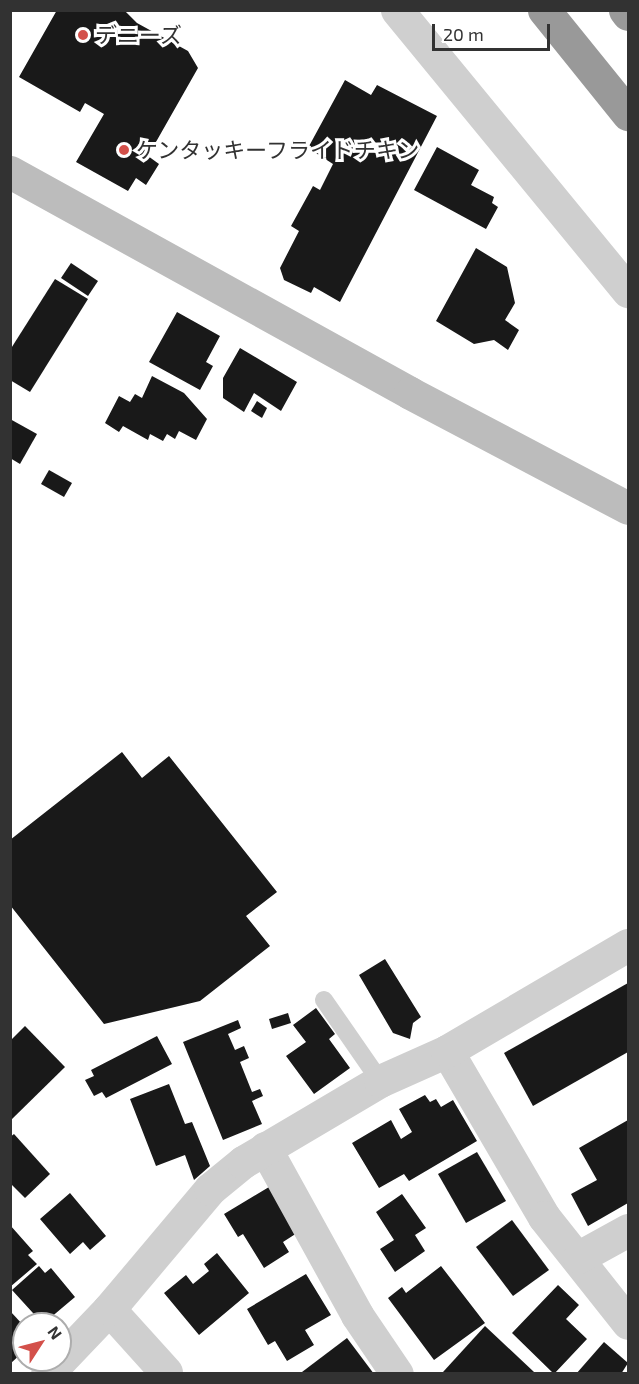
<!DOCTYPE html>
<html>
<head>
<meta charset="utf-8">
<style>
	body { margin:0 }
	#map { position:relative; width:639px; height:1384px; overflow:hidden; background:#fff; font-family:"Exo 2","Noto Sans JP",sans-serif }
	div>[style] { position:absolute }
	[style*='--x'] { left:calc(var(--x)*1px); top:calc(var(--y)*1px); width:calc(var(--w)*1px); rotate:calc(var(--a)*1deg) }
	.building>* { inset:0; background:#191919 }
	.lane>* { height:18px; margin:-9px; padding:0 9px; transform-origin:9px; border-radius:9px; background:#cfcfcf }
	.street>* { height:33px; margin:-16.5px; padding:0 16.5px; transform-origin:16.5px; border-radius:16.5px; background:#cfcfcf }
	.secondary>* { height:33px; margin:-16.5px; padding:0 16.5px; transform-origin:16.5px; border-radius:16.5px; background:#bcbcbc }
	.highway>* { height:33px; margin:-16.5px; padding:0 16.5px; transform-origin:16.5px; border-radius:16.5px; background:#999 }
	.highway-bridge>* { height:33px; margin:-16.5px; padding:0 16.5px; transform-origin:16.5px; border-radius:16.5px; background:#999 }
	.dots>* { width:16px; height:16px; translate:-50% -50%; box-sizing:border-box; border:3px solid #fff; border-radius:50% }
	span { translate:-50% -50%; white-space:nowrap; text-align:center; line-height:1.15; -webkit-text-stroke:6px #fff; paint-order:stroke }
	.poi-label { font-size:22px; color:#323232 }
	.left { translate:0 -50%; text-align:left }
	.frame { position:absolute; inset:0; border:12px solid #323232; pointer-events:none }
	.north { position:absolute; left:12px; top:1312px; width:60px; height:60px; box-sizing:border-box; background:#fff; border:2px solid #adadad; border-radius:50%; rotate:54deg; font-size:16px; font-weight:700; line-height:24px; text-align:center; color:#323232 }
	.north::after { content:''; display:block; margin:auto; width:21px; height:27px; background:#d3504a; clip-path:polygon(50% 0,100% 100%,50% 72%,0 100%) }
	.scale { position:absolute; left:432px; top:24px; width:118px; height:27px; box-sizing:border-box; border:3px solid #323232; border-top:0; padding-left:8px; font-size:18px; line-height:21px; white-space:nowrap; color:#323232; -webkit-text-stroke:4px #fff; paint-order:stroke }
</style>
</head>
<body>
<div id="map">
	<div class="building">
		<div style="clip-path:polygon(57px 10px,124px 10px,137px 23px,188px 51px,198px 68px,148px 156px,159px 164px,146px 185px,136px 178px,128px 191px,76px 162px,104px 114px,85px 103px,80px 112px,19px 77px)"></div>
		<div style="clip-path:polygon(345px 80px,371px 95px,377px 85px,437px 116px,340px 302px,314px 287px,311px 293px,284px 280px,280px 268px,299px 231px,291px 226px,313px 186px,320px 190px,333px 164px,308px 148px)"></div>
		<div style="clip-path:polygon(437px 147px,479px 170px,471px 185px,494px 197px,492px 203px,498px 207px,486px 229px,414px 190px)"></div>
		<div style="clip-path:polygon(476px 248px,507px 267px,515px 303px,505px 320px,519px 330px,508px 350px,494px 340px,474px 344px,436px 321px)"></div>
		<div style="clip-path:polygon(71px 263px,98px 281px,88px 296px,61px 278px)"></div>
		<div style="clip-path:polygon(55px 279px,88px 299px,30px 392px,10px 380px,10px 350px)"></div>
		<div style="clip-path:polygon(177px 312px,220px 336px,206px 362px,213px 366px,200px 390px,149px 362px)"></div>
		<div style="clip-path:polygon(240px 348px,297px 382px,281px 411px,254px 393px,244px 412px,223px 398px,223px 378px)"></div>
		<div style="clip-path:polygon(152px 376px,184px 393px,207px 419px,196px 440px,179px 431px,175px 439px,167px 434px,163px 441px,150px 434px,148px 440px,123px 426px,119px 432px,105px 423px,119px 396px,130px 402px,135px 394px,142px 398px)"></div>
		<div style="clip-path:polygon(257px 401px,267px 408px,262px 418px,251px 411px)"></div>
		<div style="clip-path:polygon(10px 419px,37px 434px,20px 464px,10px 458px)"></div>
		<div style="clip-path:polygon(49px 470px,72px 483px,64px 497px,41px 484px)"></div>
		<div style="clip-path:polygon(122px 752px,142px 778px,169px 756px,277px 892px,246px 916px,270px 946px,200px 1001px,104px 1024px,10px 905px,10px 840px)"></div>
		<div style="clip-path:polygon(385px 959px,421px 1017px,413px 1023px,410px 1039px,393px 1033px,359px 975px)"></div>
		<div style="clip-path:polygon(628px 983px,628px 1052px,533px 1106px,504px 1053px)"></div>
		<div style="clip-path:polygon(316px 1008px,335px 1034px,329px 1039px,350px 1068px,314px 1094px,286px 1056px,306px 1042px,293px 1025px)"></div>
		<div style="clip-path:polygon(288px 1013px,291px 1023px,272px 1029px,269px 1019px)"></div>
		<div style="clip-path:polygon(238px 1020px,241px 1028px,228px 1034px,235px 1050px,244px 1046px,249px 1058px,240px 1062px,252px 1092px,260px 1089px,263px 1096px,252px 1101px,262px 1124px,223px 1140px,183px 1042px)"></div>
		<div style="clip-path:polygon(25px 1026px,65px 1067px,10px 1121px,10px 1041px)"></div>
		<div style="clip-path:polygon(157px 1036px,172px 1064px,106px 1098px,102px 1092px,94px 1096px,85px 1080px,94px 1076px,91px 1070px)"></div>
		<div style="clip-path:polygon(169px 1084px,185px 1124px,192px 1122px,210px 1166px,194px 1180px,185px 1155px,156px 1166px,130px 1099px)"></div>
		<div style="clip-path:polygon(425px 1095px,430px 1102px,436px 1099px,441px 1107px,453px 1100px,477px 1141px,409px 1181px,404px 1174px,379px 1188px,352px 1143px,391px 1120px,401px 1139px,412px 1132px,399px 1109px)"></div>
		<div style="clip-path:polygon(628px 1120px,628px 1203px,588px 1226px,571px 1194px,597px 1180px,579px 1148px)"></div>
		<div style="clip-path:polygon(14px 1134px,50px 1174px,25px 1198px,10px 1183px,10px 1137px)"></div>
		<div style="clip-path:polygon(477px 1152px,506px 1201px,466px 1223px,438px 1174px)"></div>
		<div style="clip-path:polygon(269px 1187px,297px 1233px,283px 1242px,289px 1252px,264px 1268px,243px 1234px,238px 1237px,224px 1214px)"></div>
		<div style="clip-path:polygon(70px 1193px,106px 1236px,90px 1250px,83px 1242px,70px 1254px,40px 1219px)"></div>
		<div style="clip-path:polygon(402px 1194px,426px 1228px,415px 1235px,425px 1251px,395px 1272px,380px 1249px,394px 1240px,376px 1212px)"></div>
		<div style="clip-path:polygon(512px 1220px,549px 1270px,513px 1296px,476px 1247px)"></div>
		<div style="clip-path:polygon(10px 1225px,33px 1251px,28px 1255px,37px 1264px,10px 1287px)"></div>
		<div style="clip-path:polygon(217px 1253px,249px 1293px,199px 1335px,164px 1293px,186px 1275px,193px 1284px,209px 1271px,204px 1264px)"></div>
		<div style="clip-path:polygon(39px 1266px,45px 1273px,51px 1268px,75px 1297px,43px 1324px,12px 1290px)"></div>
		<div style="clip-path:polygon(441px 1266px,485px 1323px,434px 1360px,388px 1298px,402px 1287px,406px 1293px)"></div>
		<div style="clip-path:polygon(306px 1274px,331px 1315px,305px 1330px,314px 1345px,287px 1361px,275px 1341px,268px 1345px,247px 1309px)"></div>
		<div style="clip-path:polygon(558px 1285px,579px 1305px,566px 1319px,587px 1339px,554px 1374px,512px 1333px)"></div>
		<div style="clip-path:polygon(10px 1311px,24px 1326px,24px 1351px,10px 1364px)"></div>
		<div style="clip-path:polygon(485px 1326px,534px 1372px,533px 1374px,443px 1372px)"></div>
		<div style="clip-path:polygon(347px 1338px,374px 1374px,303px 1374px,302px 1372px)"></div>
		<div style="clip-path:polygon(604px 1342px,628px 1363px,621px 1374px,576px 1374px)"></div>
	</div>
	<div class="lane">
		<div style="--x:324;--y:1000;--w:98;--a:55.3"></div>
	</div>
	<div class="street">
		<div style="--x:397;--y:10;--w:364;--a:50.6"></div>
		<div style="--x:447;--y:1051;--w:192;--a:59.7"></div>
		<div style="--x:544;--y:1217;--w:135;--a:51.6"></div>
		<div style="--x:265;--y:1148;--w:191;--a:61.1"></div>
		<div style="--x:357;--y:1315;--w:71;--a:55.9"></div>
		<div style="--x:579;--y:1257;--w:56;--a:-28.9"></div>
		<div style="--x:109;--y:1309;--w:85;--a:47.9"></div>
		<div style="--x:47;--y:1374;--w:90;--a:-46.4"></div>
		<div style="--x:109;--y:1309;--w:157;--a:-49.9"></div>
		<div style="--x:210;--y:1189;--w:43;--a:-39.3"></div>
		<div style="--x:243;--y:1162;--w:159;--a:-30.6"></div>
		<div style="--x:380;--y:1081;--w:73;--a:-24.1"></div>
		<div style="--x:447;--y:1051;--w:210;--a:-30.4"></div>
	</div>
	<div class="secondary">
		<div style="--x:10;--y:172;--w:457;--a:28.9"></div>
		<div style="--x:410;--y:393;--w:246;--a:27.8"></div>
	</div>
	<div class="highway">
		<div style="--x:625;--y:10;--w:5;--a:53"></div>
	</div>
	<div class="highway-bridge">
		<div style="--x:544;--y:10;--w:134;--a:51.1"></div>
	</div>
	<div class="dots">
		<div style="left:83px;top:35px;background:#d3504a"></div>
		<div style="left:124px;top:150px;background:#d3504a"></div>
	</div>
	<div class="poi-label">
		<span class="left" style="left:95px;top:35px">デニーズ</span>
		<span class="left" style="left:136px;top:150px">ケンタッキーフライドチキン</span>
	</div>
	<div class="frame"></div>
	<div class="north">N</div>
	<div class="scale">20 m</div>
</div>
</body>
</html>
